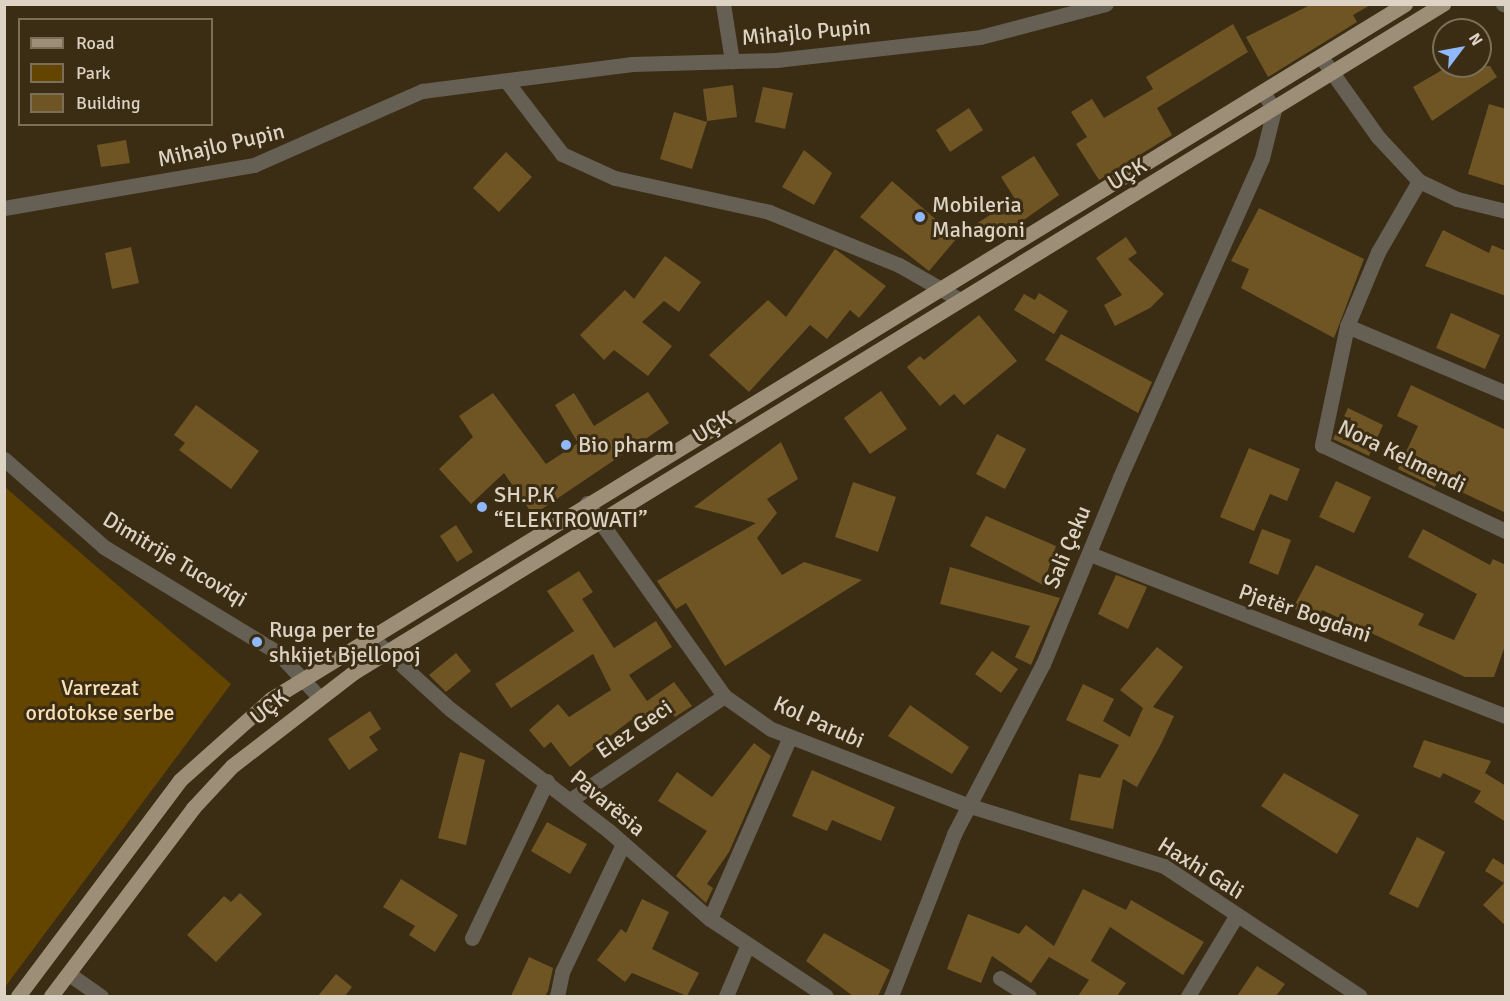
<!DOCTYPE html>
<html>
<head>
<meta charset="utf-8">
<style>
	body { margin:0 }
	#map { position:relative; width:1510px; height:1001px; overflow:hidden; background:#3b2d14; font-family:Signika,sans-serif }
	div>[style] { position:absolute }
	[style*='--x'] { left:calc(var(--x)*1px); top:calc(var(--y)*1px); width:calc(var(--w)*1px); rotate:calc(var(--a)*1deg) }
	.green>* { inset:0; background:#644500 }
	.building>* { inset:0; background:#6f5424 }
	.minor>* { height:15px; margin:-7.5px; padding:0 7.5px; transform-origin:7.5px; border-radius:7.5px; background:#665f54 }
	.major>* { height:15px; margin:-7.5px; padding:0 7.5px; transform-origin:7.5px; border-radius:7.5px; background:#9c8e77 }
	.dots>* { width:16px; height:16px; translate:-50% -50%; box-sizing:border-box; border:3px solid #3b2d14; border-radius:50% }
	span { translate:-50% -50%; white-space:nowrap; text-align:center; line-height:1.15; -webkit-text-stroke:6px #3b2d14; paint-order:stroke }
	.street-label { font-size:22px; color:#dcd3c4 }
	.poi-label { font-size:22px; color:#dcd3c4 }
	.left { translate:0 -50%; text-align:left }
	.park-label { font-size:22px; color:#f8dfb5 }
	.frame { position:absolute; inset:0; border:6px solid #dcd3c4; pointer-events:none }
	.legend { position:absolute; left:18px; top:18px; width:195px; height:108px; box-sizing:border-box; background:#3b2d14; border:2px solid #7b6f5a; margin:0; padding:8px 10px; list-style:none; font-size:18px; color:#dcd3c4 }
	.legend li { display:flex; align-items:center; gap:12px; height:30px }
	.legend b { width:30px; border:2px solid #7b6f5a }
	.north { position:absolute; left:1432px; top:18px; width:60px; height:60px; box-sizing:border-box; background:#3b2d14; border:2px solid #7b6f5a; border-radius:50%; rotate:58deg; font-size:16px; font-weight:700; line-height:24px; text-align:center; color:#dcd3c4 }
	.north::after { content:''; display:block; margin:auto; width:21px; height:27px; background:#8fb8fd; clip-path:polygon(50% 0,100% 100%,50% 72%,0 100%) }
</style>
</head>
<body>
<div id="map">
	<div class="green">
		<div style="clip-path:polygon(5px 487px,231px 684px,5px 987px)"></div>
	</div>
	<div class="building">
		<div style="clip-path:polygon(1312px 4px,1372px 4px,1353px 15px,1357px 22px,1268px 77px,1246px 37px)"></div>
		<div style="clip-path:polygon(1233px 24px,1248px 52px,1157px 108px,1172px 135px,1099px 180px,1076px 144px,1087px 137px,1071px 112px,1092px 99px,1104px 118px,1153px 89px,1146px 77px)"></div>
		<div style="clip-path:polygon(1449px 66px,1490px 66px,1497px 77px,1432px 121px,1413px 87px)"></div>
		<div style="clip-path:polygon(733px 85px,737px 117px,707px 121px,703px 89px)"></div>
		<div style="clip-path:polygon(763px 87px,793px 93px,785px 129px,755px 122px)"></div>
		<div style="clip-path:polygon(1489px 104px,1506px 109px,1506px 186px,1468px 174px)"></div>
		<div style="clip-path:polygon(969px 108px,983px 130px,950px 152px,936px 130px)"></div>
		<div style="clip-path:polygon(674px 112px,707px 122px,692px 169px,660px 159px)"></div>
		<div style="clip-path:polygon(126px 140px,130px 163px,101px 167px,97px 145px)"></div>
		<div style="clip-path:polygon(804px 150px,832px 173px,814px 205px,782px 187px)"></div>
		<div style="clip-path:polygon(506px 152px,532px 177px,499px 212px,473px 188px)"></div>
		<div style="clip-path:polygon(1034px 156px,1059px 195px,990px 244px,976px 224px,1015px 199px,1001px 177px)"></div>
		<div style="clip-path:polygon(892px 181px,957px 238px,929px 271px,860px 217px)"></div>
		<div style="clip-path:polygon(1259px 208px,1364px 259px,1334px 338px,1241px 288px,1249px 269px,1231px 261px)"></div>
		<div style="clip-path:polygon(1443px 230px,1489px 253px,1492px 245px,1506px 251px,1506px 296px,1425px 266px)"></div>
		<div style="clip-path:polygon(1126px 237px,1137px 253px,1128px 259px,1164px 294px,1150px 308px,1115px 326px,1104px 305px,1122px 295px,1096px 258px)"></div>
		<div style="clip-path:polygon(131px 247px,139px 283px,112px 289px,105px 253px)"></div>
		<div style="clip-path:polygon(835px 249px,886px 286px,859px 318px,850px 310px,827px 339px,810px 325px,749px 392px,709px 355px,768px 300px,786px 317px)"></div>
		<div style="clip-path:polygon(665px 256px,701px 282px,679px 312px,664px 301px,642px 322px,672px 346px,648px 376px,614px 350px,604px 360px,580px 335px,625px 290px,634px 299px)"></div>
		<div style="clip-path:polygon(1039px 293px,1068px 311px,1054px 334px,1014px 310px,1024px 294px,1035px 300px)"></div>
		<div style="clip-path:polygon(1451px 313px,1500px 335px,1485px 369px,1436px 348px)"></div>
		<div style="clip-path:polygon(979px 315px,1017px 361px,964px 405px,954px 394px,940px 406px,907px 367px,920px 356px,924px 360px)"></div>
		<div style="clip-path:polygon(1061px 334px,1152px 382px,1138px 413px,1045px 360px)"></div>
		<div style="clip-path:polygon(1411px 385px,1506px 430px,1506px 513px,1438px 481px,1435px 487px,1398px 469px,1418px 426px,1397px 416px)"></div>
		<div style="clip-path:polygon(881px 391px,907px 429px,870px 454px,844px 418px)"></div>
		<div style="clip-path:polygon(648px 392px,669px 423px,533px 515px,504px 473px,471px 504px,439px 469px,473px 437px,459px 416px,493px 393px,546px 464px,578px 443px,555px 405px,574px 393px,594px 426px)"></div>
		<div style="clip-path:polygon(196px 405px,259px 451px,231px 489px,179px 450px,185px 443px,174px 435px)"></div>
		<div style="clip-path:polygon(1348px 408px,1383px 425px,1369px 456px,1333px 439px)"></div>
		<div style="clip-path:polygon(997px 434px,1026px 449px,1005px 489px,976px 474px)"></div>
		<div style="clip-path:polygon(781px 442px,798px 479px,767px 499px,777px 513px,757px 538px,782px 575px,804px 562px,862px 580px,725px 666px,686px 603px,676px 609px,657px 581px,756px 523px,694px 507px)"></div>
		<div style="clip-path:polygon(1249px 448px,1300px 469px,1287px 501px,1270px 494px,1254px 531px,1220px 517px)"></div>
		<div style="clip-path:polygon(1336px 481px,1371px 497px,1354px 533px,1319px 517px)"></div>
		<div style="clip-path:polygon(853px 482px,896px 497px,878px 552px,835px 537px)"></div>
		<div style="clip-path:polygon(986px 516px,1056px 546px,1043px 585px,970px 546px)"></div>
		<div style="clip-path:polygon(456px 525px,473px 552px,457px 562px,440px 536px)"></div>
		<div style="clip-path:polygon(1262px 529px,1291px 540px,1278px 575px,1249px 563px)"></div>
		<div style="clip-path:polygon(1423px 529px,1490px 565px,1493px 559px,1506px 565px,1506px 643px,1494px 677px,1465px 677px,1322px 610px,1316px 621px,1293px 608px,1316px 565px,1424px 614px,1418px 625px,1454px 640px,1477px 594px,1408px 557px)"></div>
		<div style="clip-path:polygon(950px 567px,1060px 598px,1031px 665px,1015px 657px,1030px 626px,940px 604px)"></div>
		<div style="clip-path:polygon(579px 571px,593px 592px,582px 599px,614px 648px,656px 621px,672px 647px,629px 675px,647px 701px,674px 682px,692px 706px,675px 717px,670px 711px,640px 732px,631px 720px,570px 767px,551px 742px,544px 748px,529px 730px,558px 704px,569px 717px,611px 690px,593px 654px,511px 708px,495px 684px,574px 631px,547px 591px)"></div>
		<div style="clip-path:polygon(1116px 575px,1147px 587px,1128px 629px,1098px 614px)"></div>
		<div style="clip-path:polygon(1157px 647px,1183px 667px,1153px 707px,1174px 716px,1161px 744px,1137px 787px,1123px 779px,1113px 829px,1070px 820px,1079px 774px,1100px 778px,1119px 745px,1066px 720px,1083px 684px,1114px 699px,1103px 721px,1130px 737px,1143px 708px,1120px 690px)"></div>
		<div style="clip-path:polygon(992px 651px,1018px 669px,1001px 693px,975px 674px)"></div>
		<div style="clip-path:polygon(456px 653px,471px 671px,446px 692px,429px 675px)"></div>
		<div style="clip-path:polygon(910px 705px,969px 747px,952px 774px,888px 736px)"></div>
		<div style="clip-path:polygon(370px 711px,381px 729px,369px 737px,378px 750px,349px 770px,328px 739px)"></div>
		<div style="clip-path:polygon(1424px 740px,1491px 761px,1485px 773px,1506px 786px,1506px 822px,1474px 802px,1481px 791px,1443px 773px,1440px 778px,1413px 767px)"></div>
		<div style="clip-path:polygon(754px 743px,771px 756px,729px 852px,707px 884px,713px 888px,706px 903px,676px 876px,707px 831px,658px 801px,677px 772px,712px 797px)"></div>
		<div style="clip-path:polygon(460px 752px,485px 760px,466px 845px,438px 838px)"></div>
		<div style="clip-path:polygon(812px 770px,895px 807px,881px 841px,832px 820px,827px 831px,792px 816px)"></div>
		<div style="clip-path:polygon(1284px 773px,1359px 815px,1337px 854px,1261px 806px)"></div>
		<div style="clip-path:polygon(547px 822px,587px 844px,570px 874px,531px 851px)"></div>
		<div style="clip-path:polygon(1417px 837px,1445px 852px,1418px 908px,1389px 894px)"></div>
		<div style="clip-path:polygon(1493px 858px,1506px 866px,1506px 926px,1483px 905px,1504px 883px,1485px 871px)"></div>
		<div style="clip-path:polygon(401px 879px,458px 915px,435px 952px,409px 935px,415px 926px,383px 907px)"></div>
		<div style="clip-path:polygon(1083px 889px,1126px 910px,1131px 900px,1204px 942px,1183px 975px,1110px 927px,1091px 961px,1126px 983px,1117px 996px,1078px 996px,1089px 980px,1049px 957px,1031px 983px,992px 956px,981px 983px,947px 969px,968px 914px,1019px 934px,1026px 925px,1054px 946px)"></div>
		<div style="clip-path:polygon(240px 893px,262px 914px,216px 962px,187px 935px,224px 896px,231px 902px)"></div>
		<div style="clip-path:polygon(642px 899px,669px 912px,652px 949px,699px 973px,687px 996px,632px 973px,625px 982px,597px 960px,621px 929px,626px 933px)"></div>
		<div style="clip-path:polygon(824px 933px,890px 970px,878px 996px,853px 996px,806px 961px)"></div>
		<div style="clip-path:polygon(529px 957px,553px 968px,548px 991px,545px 996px,511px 996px)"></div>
		<div style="clip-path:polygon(1257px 966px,1285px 984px,1276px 996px,1237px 996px)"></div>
		<div style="clip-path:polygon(336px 974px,352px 987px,345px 996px,318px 996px)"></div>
	</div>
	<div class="minor">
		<div style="--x:723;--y:4;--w:58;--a:81"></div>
		<div style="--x:1503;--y:4;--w:3;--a:18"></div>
		<div style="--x:1321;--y:57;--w:98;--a:54.5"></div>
		<div style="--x:1378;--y:137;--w:60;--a:47"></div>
		<div style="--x:1419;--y:181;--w:42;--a:25.3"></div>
		<div style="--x:1457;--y:199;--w:50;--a:13.8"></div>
		<div style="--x:507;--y:82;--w:91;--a:52.6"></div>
		<div style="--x:562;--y:154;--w:58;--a:24.4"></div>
		<div style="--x:615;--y:178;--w:158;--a:12.4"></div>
		<div style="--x:769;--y:212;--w:140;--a:22.2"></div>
		<div style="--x:899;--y:265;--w:70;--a:29.8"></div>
		<div style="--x:1419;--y:181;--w:82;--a:120"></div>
		<div style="--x:1378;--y:252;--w:80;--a:112.7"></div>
		<div style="--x:1347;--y:326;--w:173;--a:22.8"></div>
		<div style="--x:4;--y:208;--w:254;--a:-9.8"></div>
		<div style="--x:254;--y:165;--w:184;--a:-23.8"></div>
		<div style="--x:422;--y:91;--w:212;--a:-7.3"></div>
		<div style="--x:632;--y:64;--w:144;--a:-1.6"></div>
		<div style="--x:776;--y:60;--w:205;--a:-6.4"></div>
		<div style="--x:980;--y:37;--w:130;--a:-14.7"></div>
		<div style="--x:1347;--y:326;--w:122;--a:101.9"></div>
		<div style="--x:1322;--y:445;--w:203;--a:25.1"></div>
		<div style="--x:4;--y:459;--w:133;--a:41.3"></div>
		<div style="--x:104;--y:547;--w:202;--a:31.3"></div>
		<div style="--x:277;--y:652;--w:63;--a:46.9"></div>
		<div style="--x:587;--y:503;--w:237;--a:54.6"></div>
		<div style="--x:724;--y:696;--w:57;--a:35.1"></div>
		<div style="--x:771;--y:729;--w:210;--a:21.2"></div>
		<div style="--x:967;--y:805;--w:206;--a:17.2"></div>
		<div style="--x:1164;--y:866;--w:235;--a:33.6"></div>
		<div style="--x:1090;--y:554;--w:446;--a:21.3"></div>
		<div style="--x:369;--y:635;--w:110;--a:42.4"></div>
		<div style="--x:450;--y:709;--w:200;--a:37.5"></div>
		<div style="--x:609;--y:831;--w:134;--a:41.1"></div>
		<div style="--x:710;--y:919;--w:139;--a:33.6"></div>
		<div style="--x:570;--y:800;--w:186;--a:-34"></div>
		<div style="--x:710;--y:919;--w:199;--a:-66.3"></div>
		<div style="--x:472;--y:938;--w:174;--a:-64.5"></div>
		<div style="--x:69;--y:974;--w:39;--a:35"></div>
		<div style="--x:1000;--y:978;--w:34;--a:32"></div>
		<div style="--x:557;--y:996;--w:25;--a:-78"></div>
		<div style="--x:562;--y:972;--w:142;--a:-64.5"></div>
		<div style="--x:726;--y:996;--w:56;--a:-67.1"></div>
		<div style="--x:891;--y:996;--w:174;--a:-68.7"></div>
		<div style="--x:954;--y:834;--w:192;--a:-62.4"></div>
		<div style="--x:1043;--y:664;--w:202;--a:-67.6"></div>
		<div style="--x:1120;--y:477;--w:349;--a:-66"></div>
		<div style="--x:1262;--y:158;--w:49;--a:-76"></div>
		<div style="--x:1274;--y:110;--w:21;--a:-121"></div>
		<div style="--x:1188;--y:996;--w:93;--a:-59"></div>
	</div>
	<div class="major">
		<div style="--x:18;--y:996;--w:270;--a:-53.1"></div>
		<div style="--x:180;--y:780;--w:122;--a:-41.7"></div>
		<div style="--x:271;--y:699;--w:1330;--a:-31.5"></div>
		<div style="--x:51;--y:996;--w:236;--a:-52.9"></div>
		<div style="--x:193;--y:808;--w:57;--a:-47.1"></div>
		<div style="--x:232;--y:766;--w:154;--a:-37.6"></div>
		<div style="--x:354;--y:672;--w:1278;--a:-31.53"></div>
	</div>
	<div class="dots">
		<div style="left:920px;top:217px;background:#8fb8fd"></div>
		<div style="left:566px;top:445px;background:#8fb8fd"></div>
		<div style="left:482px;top:507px;background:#8fb8fd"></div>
		<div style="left:257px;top:642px;background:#8fb8fd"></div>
	</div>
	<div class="street-label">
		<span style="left:806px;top:32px;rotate:-5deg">Mihajlo Pupin</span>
		<span style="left:221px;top:145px;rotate:-13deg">Mihajlo Pupin</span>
		<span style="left:1127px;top:174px;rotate:-31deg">UÇK</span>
		<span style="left:712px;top:427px;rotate:-31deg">UÇK</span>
		<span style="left:1402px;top:456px;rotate:26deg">Nora Kelmendi</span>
		<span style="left:1067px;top:547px;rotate:-67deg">Sali Çeku</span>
		<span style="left:175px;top:559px;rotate:31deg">Dimitrije Tucoviqi</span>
		<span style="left:1305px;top:613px;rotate:19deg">Pjetër Bogdani</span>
		<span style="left:269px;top:707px;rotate:-38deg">UÇK</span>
		<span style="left:819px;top:722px;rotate:24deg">Kol Parubi</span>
		<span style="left:634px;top:729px;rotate:-34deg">Elez Geci</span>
		<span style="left:608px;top:803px;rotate:40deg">Pavarësia</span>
		<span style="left:1201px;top:868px;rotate:32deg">Haxhi Gali</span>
	</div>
	<div class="poi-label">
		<span class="left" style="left:932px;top:217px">Mobileria<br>Mahagoni</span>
		<span class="left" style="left:578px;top:445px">Bio pharm</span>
		<span class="left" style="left:494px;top:507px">SH.P.K<br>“ELEKTROWATI”</span>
		<span class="left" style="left:269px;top:642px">Ruga per te<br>shkijet Bjellopoj</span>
	</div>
	<div class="park-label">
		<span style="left:100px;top:700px">Varrezat<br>ordotokse serbe</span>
	</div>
	<div class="frame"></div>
	<ul class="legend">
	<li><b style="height:8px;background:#9c8e77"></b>Road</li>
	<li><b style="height:16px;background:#644500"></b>Park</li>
	<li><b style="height:16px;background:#6f5424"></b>Building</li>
	</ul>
	<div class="north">N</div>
</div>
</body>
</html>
